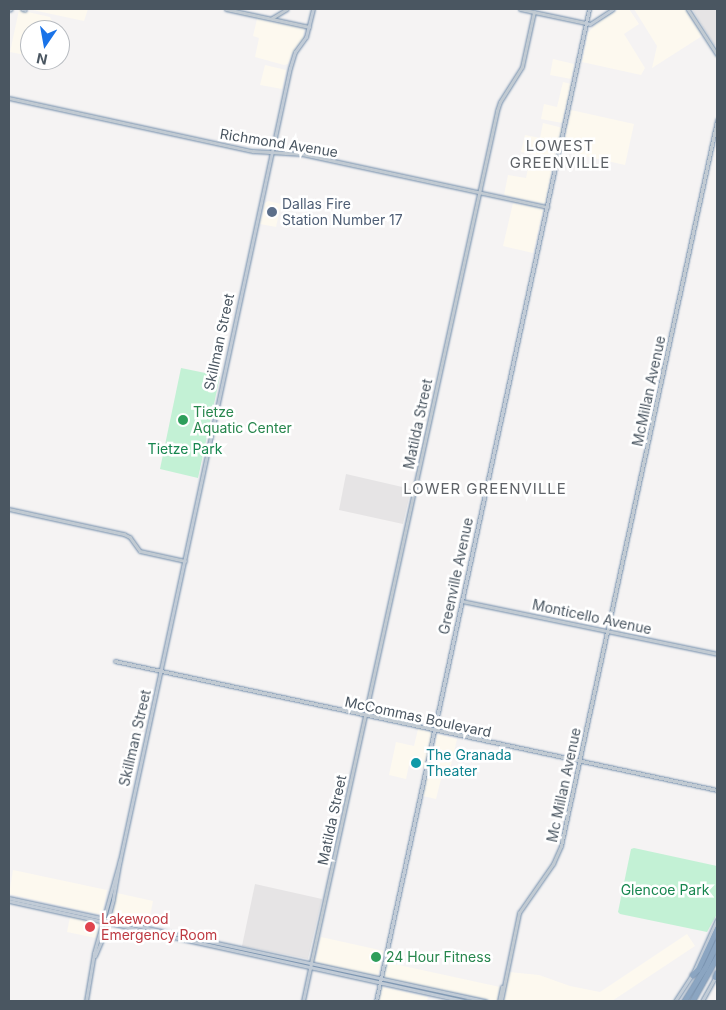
<!DOCTYPE html>
<html>
<head>
<meta charset="utf-8">
<style>
	body { margin:0 }
	#map { position:relative; width:726px; height:1010px; overflow:hidden; background:#f5f3f3; font-family:Inter,sans-serif }
	div>[style] { position:absolute }
	[style*='--x'] { left:calc(var(--x)*1px); top:calc(var(--y)*1px); width:calc(var(--w)*1px); rotate:calc(var(--a)*1deg) }
	.commercial>* { inset:0; background:#fdf9ef }
	.education>* { inset:0; background:#e6e4e5 }
	.green>* { inset:0; background:#c3f1d5 }
	.roads { filter:drop-shadow(0 0 1px #7690ad) drop-shadow(0 0 1px #7690ad) }
	.tertiary>* { height:2.5px; margin:-1.25px; padding:0 1.25px; transform-origin:1.25px; border-radius:1.25px; background:#c1cad2 }
	.secondary>* { height:3px; margin:-1.5px; padding:0 1.5px; transform-origin:1.5px; border-radius:1.5px; background:#c1cbd6 }
	.motorway>* { height:5px; margin:-2.5px; padding:0 2.5px; transform-origin:2.5px; border-radius:2.5px; background:#8ba5c1 }
	.dots>* { width:14px; height:14px; translate:-50% -50%; box-sizing:border-box; border:2px solid #fff; border-radius:50% }
	span { translate:-50% -50%; white-space:nowrap; text-align:center; line-height:1.15; -webkit-text-stroke:5px #fff; paint-order:stroke }
	.street-label { font-size:14px; color:#4a5661 }
	.service-label { font-size:14px; color:#4e5e75 }
	.left { translate:0 -50%; text-align:left }
	.leisure-label { font-size:14px; color:#27864d }
	.park-label { font-size:14px; color:#17864f }
	.culture-label { font-size:14px; color:#0d838f }
	.health-label { font-size:14px; color:#be3a42 }
	.neighbourhood-label { font-size:15px; color:#5f6368; letter-spacing:1px }
	.frame { position:absolute; inset:0; border:10px solid #4a5661; pointer-events:none }
	.north { position:absolute; left:20px; top:20px; width:50px; height:50px; box-sizing:border-box; background:#fff; border:1px solid #b7bbc0; border-radius:50%; rotate:192deg; font-size:14px; font-weight:700; line-height:20px; text-align:center; color:#4a5661 }
	.north::after { content:''; display:block; margin:auto; width:18px; height:22px; background:#1a73e8; clip-path:polygon(50% 0,100% 100%,50% 72%,0 100%) }
</style>
</head>
<body>
<div id="map">
	<div class="commercial">
		<div style="clip-path:polygon(28px 9px,88px 9px,84px 21px)"></div>
		<div style="clip-path:polygon(620px 9px,629px 9px,639px 24px,624px 34px,645px 68px,641px 75px,582px 62px,588px 33px,597px 23px)"></div>
		<div style="clip-path:polygon(634px 9px,685px 9px,702px 36px,652px 68px,657px 46px)"></div>
		<div style="clip-path:polygon(19px 10px,50px 17px,52px 21px,50px 30px,30px 30px,30px 56px,10px 52px)"></div>
		<div style="clip-path:polygon(257px 19px,304px 28px,303px 39px,291px 55px,288px 64px,284px 65px,255px 57px,259px 38px,253px 36px)"></div>
		<div style="clip-path:polygon(553px 59px,574px 64px,571px 79px,550px 75px)"></div>
		<div style="clip-path:polygon(265px 65px,286px 70px,282px 89px,260px 85px)"></div>
		<div style="clip-path:polygon(563px 82px,571px 84px,562px 123px,541px 119px,544px 104px,557px 107px)"></div>
		<div style="clip-path:polygon(571px 110px,634px 124px,625px 165px,562px 151px)"></div>
		<div style="clip-path:polygon(543px 123px,563px 128px,556px 159px,521px 152px,525px 135px,540px 138px)"></div>
		<div style="clip-path:polygon(530px 158px,553px 163px,545px 204px,504px 195px,508px 175px,526px 178px)"></div>
		<div style="clip-path:polygon(268px 201px,281px 204px,276px 227px,260px 224px,265px 203px)"></div>
		<div style="clip-path:polygon(513px 203px,543px 209px,533px 253px,503px 246px)"></div>
		<div style="clip-path:polygon(418px 729px,431px 732px,432px 734px,425px 768px,409px 765px,406px 779px,389px 775px,396px 742px,414px 746px)"></div>
		<div style="clip-path:polygon(437px 734px,457px 739px,450px 769px,432px 766px)"></div>
		<div style="clip-path:polygon(429px 768px,443px 771px,436px 799px,423px 796px)"></div>
		<div style="clip-path:polygon(13px 870px,107px 890px,102px 915px,9px 894px)"></div>
		<div style="clip-path:polygon(117px 893px,153px 901px,148px 926px,111px 919px)"></div>
		<div style="clip-path:polygon(70px 917px,99px 923px,96px 938px,67px 932px)"></div>
		<div style="clip-path:polygon(687px 934px,695px 946px,612px 1001px,504px 1001px,509px 972px,539px 975px,570px 986px,600px 992px)"></div>
		<div style="clip-path:polygon(321px 937px,384px 951px,378px 976px,315px 962px)"></div>
		<div style="clip-path:polygon(385px 962px,500px 987px,497px 1001px,381px 977px)"></div>
		<div style="clip-path:polygon(382px 987px,428px 997px,427px 1001px,379px 1001px)"></div>
	</div>
	<div class="education">
		<div style="clip-path:polygon(692px 9px,717px 9px,717px 44px,715px 46px)"></div>
		<div style="clip-path:polygon(346px 474px,411px 489px,403px 524px,339px 510px)"></div>
		<div style="clip-path:polygon(255px 884px,322px 899px,308px 959px,242px 946px)"></div>
	</div>
	<div class="green">
		<div style="clip-path:polygon(181px 368px,220px 376px,198px 478px,160px 469px)"></div>
		<div style="clip-path:polygon(634px 848px,717px 866px,717px 914px,707px 932px,620px 914px,618px 912px,631px 849px)"></div>
	</div>
	<div class="roads">
		<div class="tertiary">
			<div style="--x:226;--y:9;--w:85;--a:12.2"></div>
			<div style="--x:520;--y:9;--w:67;--a:12"></div>
			<div style="--x:688;--y:9;--w:54;--a:57.2"></div>
			<div style="--x:272;--y:18;--w:17;--a:-31"></div>
			<div style="--x:9;--y:98;--w:250;--a:12.3"></div>
			<div style="--x:253;--y:151;--w:49;--a:3.5"></div>
			<div style="--x:302;--y:154;--w:251;--a:12.2"></div>
			<div style="--x:9;--y:509;--w:118;--a:12.3"></div>
			<div style="--x:124;--y:534;--w:7;--a:27"></div>
			<div style="--x:130;--y:537;--w:17;--a:54"></div>
			<div style="--x:140;--y:551;--w:46;--a:12.5"></div>
			<div style="--x:462;--y:601;--w:260;--a:11.7"></div>
			<div style="--x:115;--y:661;--w:616;--a:12.09"></div>
			<div style="--x:311;--y:963;--w:872;--a:-77.68"></div>
			<div style="--x:497;--y:111;--w:9;--a:-72"></div>
			<div style="--x:500;--y:102;--w:41;--a:-57.8"></div>
			<div style="--x:522;--y:67;--w:56;--a:-77.7"></div>
			<div style="--x:499;--y:1001;--w:14;--a:-78"></div>
			<div style="--x:501;--y:1001;--w:90;--a:-78.4"></div>
			<div style="--x:519;--y:913;--w:60;--a:-55.2"></div>
			<div style="--x:553;--y:864;--w:20;--a:-66"></div>
			<div style="--x:561;--y:846;--w:742;--a:-77.86"></div>
		</div>
		<div class="secondary">
			<div style="--x:22;--y:9;--w:3;--a:18"></div>
			<div style="--x:9;--y:10;--w:2;--a:-27"></div>
			<div style="--x:586;--y:23;--w:4;--a:14"></div>
			<div style="--x:590;--y:24;--w:27;--a:-33"></div>
			<div style="--x:9;--y:898;--w:488;--a:12.2"></div>
			<div style="--x:9;--y:901;--w:467;--a:12.4"></div>
			<div style="--x:95;--y:956;--w:21;--a:-67"></div>
			<div style="--x:103;--y:937;--w:39;--a:-75"></div>
			<div style="--x:113;--y:899;--w:40;--a:-80"></div>
			<div style="--x:120;--y:860;--w:810;--a:-77.89"></div>
			<div style="--x:290;--y:68;--w:17;--a:-73"></div>
			<div style="--x:295;--y:52;--w:19;--a:-54"></div>
			<div style="--x:306;--y:37;--w:29;--a:-76"></div>
			<div style="--x:86;--y:1001;--w:49;--a:-80.5"></div>
			<div style="--x:94;--y:953;--w:97;--a:-74.4"></div>
			<div style="--x:303;--y:1001;--w:39;--a:-78"></div>
			<div style="--x:376;--y:1001;--w:1015;--a:-77.88"></div>
			<div style="--x:675;--y:1001;--w:31;--a:-57"></div>
			<div style="--x:692;--y:975;--w:61;--a:-65.9"></div>
			<div style="--x:702;--y:1001;--w:29;--a:-61"></div>
		</div>
		<div class="motorway">
			<div style="--x:692;--y:975;--w:8;--a:-45"></div>
			<div style="--x:698;--y:969;--w:45;--a:-65.1"></div>
			<div style="--x:715;--y:977;--w:5;--a:-68"></div>
			<div style="--x:684;--y:1001;--w:39;--a:-58"></div>
			<div style="--x:705;--y:968;--w:29;--a:-65"></div>
			<div style="--x:692;--y:1001;--w:51;--a:-60.9"></div>
		</div>
	</div>
	<div class="dots">
		<div style="left:272px;top:212px;background:#5c6f8a"></div>
		<div style="left:183px;top:420px;background:#2e9e5b"></div>
		<div style="left:416px;top:763px;background:#0f9aa8"></div>
		<div style="left:90px;top:927px;background:#e0444e"></div>
		<div style="left:376px;top:957px;background:#2e9e5b"></div>
	</div>
	<div class="street-label">
		<span style="left:279px;top:143px;rotate:9deg">Richmond Avenue</span>
		<span style="left:219px;top:342px;rotate:-78deg">Skillman Street</span>
		<span style="left:649px;top:391px;rotate:-78deg">McMillan Avenue</span>
		<span style="left:418px;top:424px;rotate:-78deg">Matilda Street</span>
		<span style="left:456px;top:576px;rotate:-78deg">Greenville Avenue</span>
		<span style="left:592px;top:617px;rotate:12deg">Monticello Avenue</span>
		<span style="left:418px;top:717px;rotate:12deg">McCommas Boulevard</span>
		<span style="left:135px;top:738px;rotate:-77deg">Skillman Street</span>
		<span style="left:564px;top:785px;rotate:-78deg">Mc Millan Avenue</span>
		<span style="left:332px;top:820px;rotate:-78deg">Matilda Street</span>
	</div>
	<div class="service-label">
		<span class="left" style="left:282px;top:212px">Dallas Fire<br>Station Number 17</span>
	</div>
	<div class="leisure-label">
		<span class="left" style="left:193px;top:420px">Tietze<br>Aquatic Center</span>
		<span class="left" style="left:386px;top:957px">24 Hour Fitness</span>
	</div>
	<div class="park-label">
		<span style="left:185px;top:449px">Tietze Park</span>
		<span style="left:665px;top:890px">Glencoe Park</span>
	</div>
	<div class="culture-label">
		<span class="left" style="left:426px;top:763px">The Granada<br>Theater</span>
	</div>
	<div class="health-label">
		<span class="left" style="left:101px;top:927px">Lakewood<br>Emergency Room</span>
	</div>
	<div class="neighbourhood-label">
		<span style="left:560px;top:154px">LOWEST<br>GREENVILLE</span>
		<span style="left:485px;top:489px">LOWER GREENVILLE</span>
	</div>
	<div class="frame"></div>
	<div class="north">N</div>
</div>
</body>
</html>
